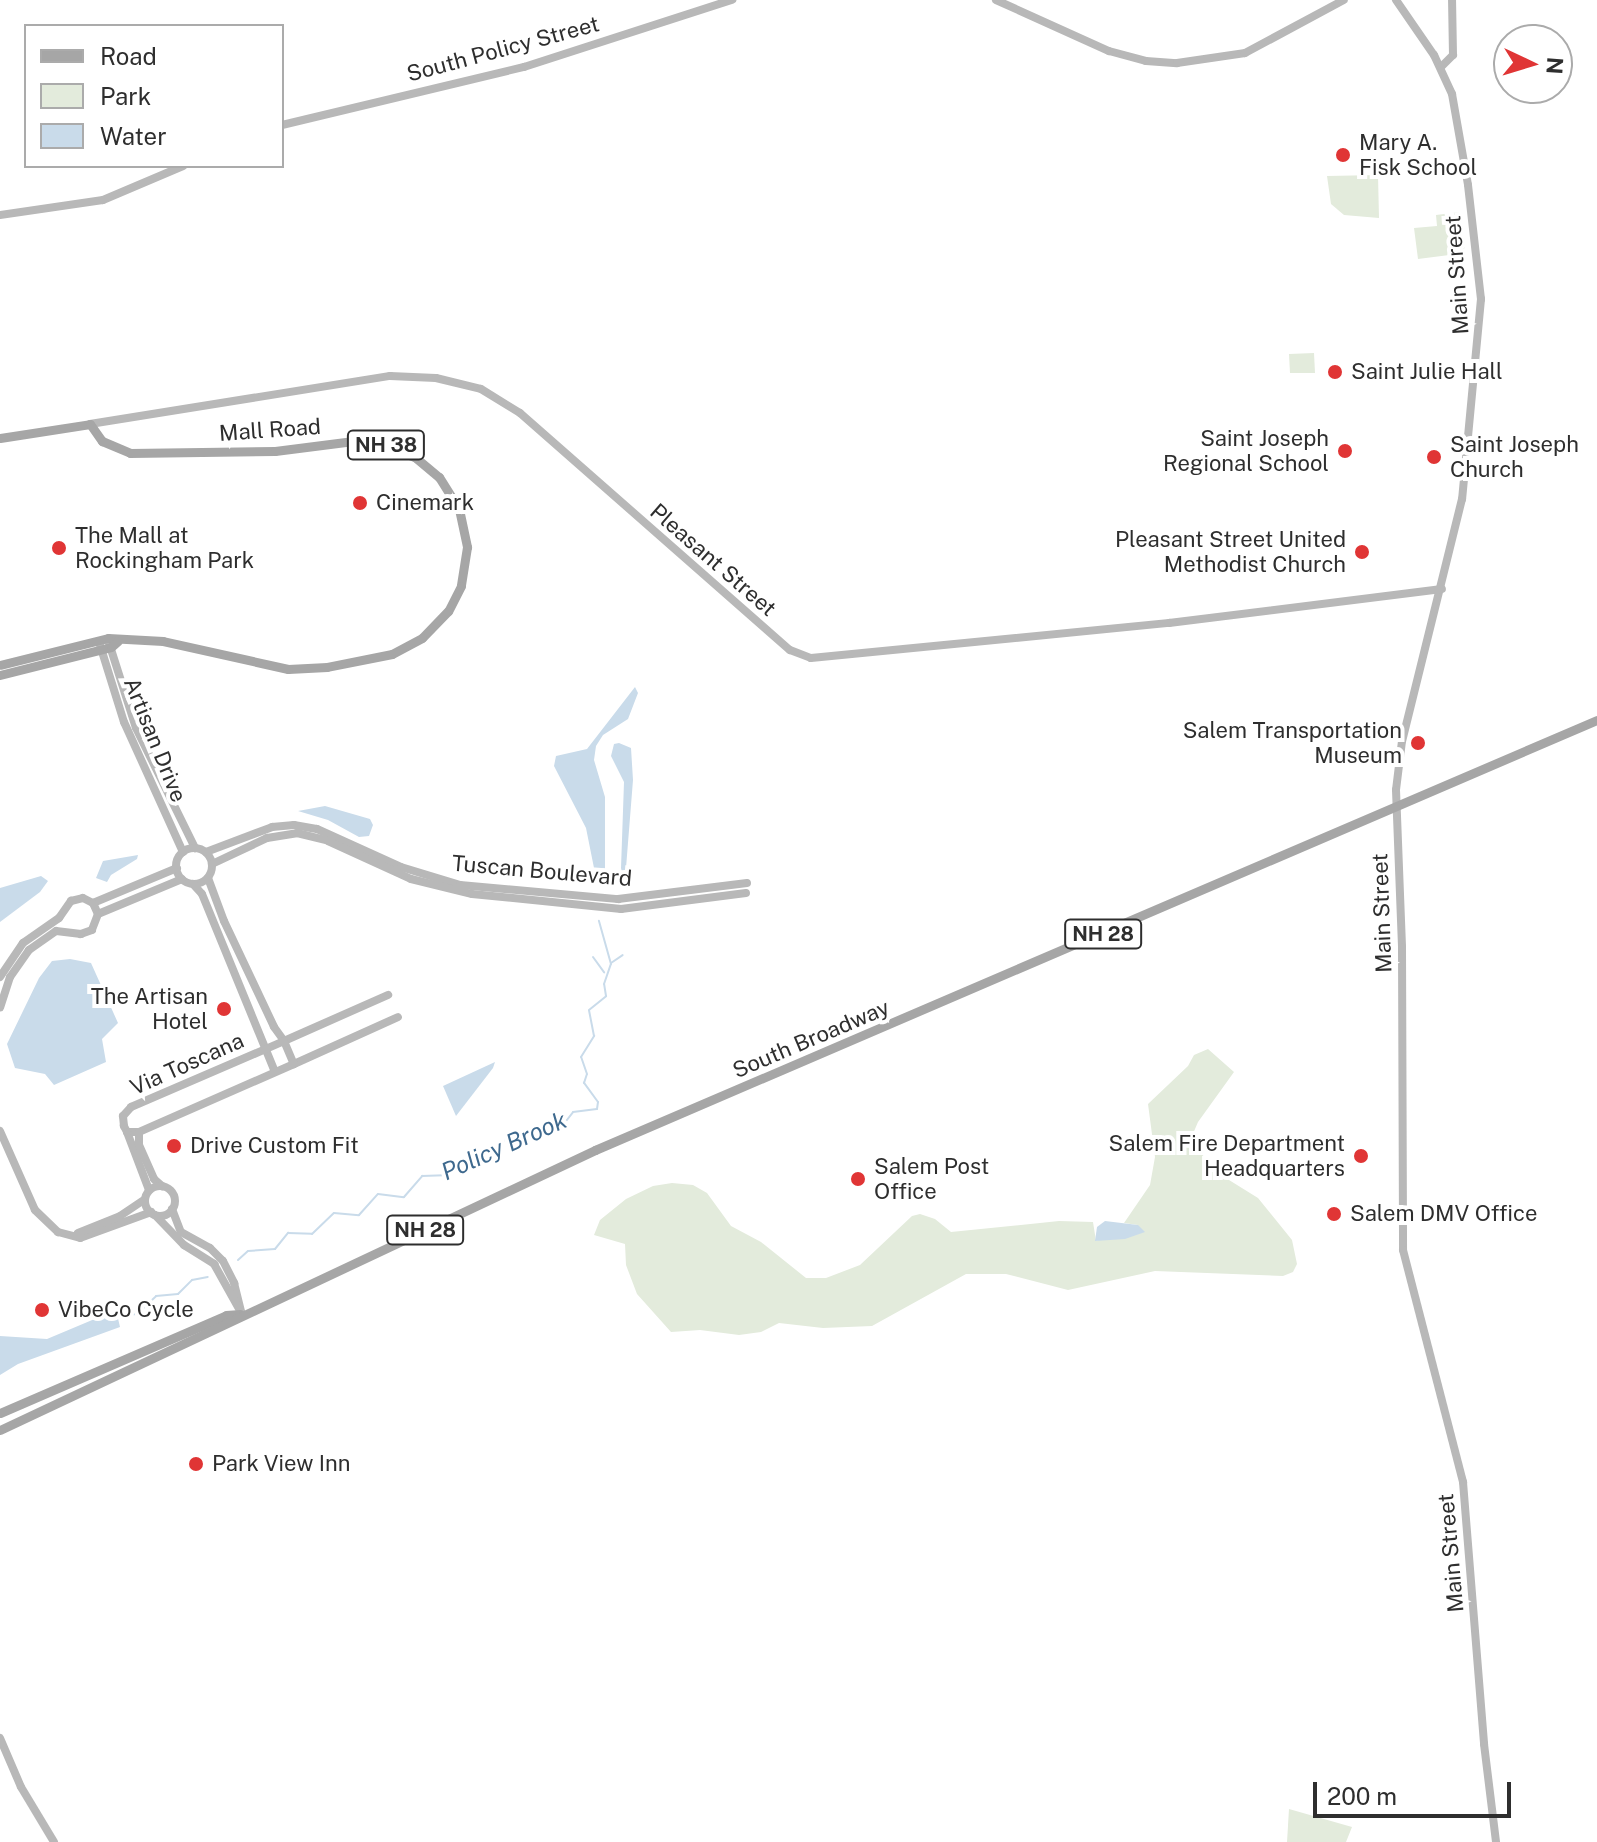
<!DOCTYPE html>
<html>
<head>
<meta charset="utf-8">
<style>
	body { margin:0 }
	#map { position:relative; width:1597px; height:1842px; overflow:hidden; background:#fff; font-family:"Public Sans",sans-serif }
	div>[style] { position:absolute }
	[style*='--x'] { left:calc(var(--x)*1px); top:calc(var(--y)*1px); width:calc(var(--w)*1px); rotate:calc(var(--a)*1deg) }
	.green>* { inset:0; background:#e3ebdc }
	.water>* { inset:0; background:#c9dbea }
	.stream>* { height:2px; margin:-1px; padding:0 1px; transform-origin:1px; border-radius:1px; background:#c9dbea }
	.secondary>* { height:8px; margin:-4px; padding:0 4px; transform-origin:4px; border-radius:4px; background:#b8b8b8 }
	.secondary>.ring { margin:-4px; padding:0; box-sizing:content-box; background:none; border:8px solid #b8b8b8; border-radius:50% }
	.primary>* { height:9px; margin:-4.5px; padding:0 4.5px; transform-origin:4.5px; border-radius:4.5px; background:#a6a6a6 }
	.dots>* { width:22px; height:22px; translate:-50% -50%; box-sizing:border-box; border:4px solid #fff; border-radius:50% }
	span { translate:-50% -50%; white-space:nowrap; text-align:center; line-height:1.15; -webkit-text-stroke:8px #fff; paint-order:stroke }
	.shield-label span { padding:2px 6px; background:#fff; border:2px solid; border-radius:6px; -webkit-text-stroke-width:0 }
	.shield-label { font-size:20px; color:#2e2e2e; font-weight:700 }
	.street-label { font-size:22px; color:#2e2e2e }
	.poi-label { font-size:22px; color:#2e2e2e }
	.left { translate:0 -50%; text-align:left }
	.right { translate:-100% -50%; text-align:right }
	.water-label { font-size:24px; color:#3e698e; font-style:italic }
	.legend { position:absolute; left:24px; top:24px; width:260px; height:144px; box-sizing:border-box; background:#fff; border:2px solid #ababab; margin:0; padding:10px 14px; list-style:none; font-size:24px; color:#2e2e2e }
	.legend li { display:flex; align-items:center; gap:16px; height:40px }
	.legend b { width:40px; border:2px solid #ababab }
	.north { position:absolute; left:1493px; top:24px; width:80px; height:80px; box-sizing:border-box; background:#fff; border:2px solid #ababab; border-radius:50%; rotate:94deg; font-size:22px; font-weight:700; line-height:32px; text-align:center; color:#2e2e2e }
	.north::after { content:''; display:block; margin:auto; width:28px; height:36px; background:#e03535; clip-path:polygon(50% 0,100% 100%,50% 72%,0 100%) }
	.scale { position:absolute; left:1313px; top:1782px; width:198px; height:36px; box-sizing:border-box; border:4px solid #2e2e2e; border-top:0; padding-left:10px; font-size:24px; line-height:28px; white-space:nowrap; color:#2e2e2e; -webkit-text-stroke:6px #fff; paint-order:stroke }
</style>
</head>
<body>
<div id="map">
	<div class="green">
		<div style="clip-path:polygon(1378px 175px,1379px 218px,1344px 215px,1331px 204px,1327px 176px)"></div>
		<div style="clip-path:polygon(1460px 212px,1465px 253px,1418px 259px,1414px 228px,1437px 226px,1436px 215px)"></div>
		<div style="clip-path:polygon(1314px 353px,1315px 373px,1290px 373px,1289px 354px)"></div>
		<div style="clip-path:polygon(1208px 1049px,1234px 1072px,1198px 1122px,1192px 1136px,1195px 1148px,1229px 1180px,1258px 1198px,1292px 1240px,1297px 1264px,1293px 1272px,1283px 1276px,1155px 1271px,1068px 1290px,1006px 1274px,966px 1274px,872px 1326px,823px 1328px,779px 1323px,761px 1332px,739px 1335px,700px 1330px,671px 1332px,637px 1294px,626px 1265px,625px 1244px,594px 1235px,600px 1220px,626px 1199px,653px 1186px,672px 1183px,693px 1185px,707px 1193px,731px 1226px,761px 1242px,806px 1278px,826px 1278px,860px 1265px,912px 1216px,920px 1214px,935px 1219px,951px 1232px,1059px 1221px,1093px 1222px,1096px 1241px,1138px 1225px,1124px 1223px,1150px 1185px,1155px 1157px,1148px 1104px,1188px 1066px,1194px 1055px)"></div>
		<div style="clip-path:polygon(1289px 1809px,1352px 1827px,1346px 1842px,1287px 1842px)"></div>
	</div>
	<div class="water">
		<div style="clip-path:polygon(635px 687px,638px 693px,628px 719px,603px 735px,596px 746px,594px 760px,605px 797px,605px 886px,595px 873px,586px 828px,554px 766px,556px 756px,587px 749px)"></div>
		<div style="clip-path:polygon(619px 743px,631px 748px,633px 780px,626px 868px,633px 878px,629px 887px,625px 887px,621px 868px,624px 782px,611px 756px,614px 744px)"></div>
		<div style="clip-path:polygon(325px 806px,370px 819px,373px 825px,369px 836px,359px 837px,328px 820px,298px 811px)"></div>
		<div style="clip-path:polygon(138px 855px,137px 859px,111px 875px,107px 882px,96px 878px,103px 861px)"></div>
		<div style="clip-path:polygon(41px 876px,48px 881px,40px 892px,0 922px,0 888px)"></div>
		<div style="clip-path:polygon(70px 959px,91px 963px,118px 1023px,102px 1039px,106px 1062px,54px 1085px,45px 1074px,15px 1068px,7px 1044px,39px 978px,52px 961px)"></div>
		<div style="clip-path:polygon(495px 1062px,493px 1068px,456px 1116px,443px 1086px)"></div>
		<div style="clip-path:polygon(1105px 1221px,1138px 1225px,1145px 1232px,1125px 1239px,1095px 1241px,1097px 1227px)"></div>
		<div style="clip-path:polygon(116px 1310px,120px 1327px,18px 1364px,0 1375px,0 1336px,47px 1339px)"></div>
	</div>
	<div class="stream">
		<div style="--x:593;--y:957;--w:19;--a:54"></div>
		<div style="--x:611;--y:963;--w:14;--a:-34"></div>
		<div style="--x:238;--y:1260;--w:13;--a:-42"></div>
		<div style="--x:248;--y:1251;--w:27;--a:-4"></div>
		<div style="--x:275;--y:1249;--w:21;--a:-51"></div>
		<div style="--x:288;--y:1233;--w:24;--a:2"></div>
		<div style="--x:312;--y:1234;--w:30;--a:-44"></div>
		<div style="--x:334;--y:1213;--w:25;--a:5"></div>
		<div style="--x:359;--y:1215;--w:28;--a:-48"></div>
		<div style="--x:378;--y:1194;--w:26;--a:7"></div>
		<div style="--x:404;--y:1197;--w:28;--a:-49"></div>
		<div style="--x:422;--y:1176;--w:29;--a:-2"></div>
		<div style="--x:451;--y:1175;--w:25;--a:-47"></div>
		<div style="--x:468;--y:1157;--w:18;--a:3"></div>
		<div style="--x:486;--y:1158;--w:9;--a:-18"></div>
		<div style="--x:495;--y:1155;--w:12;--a:-70"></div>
		<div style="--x:499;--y:1144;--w:7;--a:-34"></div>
		<div style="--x:505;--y:1140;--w:24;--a:-2"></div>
		<div style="--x:529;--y:1139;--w:22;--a:-43"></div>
		<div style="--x:545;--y:1124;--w:18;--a:3"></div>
		<div style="--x:563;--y:1125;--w:16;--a:-52"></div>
		<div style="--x:573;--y:1112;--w:24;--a:-7"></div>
		<div style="--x:597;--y:1109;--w:7;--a:-82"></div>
		<div style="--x:598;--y:1102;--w:24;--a:-126"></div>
		<div style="--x:584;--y:1083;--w:9;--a:-72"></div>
		<div style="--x:587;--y:1074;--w:18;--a:-109"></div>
		<div style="--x:581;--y:1057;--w:25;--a:-58"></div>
		<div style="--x:594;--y:1036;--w:26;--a:-101"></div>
		<div style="--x:589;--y:1010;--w:22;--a:-39"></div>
		<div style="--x:606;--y:996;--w:12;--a:-99"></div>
		<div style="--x:604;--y:984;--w:21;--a:-71"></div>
		<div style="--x:611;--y:964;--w:45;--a:-105.6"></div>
		<div style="--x:115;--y:1316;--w:22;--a:-5"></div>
		<div style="--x:137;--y:1314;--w:26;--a:-43"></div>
		<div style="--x:156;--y:1296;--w:22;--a:-5"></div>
		<div style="--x:178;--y:1294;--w:20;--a:-45"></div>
		<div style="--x:192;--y:1280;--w:16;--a:-11"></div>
	</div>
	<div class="secondary">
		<div style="--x:996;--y:0;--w:124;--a:24.3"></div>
		<div style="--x:1109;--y:51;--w:38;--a:15"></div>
		<div style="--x:1146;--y:61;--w:31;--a:4"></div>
		<div style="--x:1177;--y:63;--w:69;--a:-8.4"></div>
		<div style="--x:1245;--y:53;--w:112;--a:-28.2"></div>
		<div style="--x:1396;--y:0;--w:67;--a:55.4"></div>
		<div style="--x:1434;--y:55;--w:43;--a:65.2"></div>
		<div style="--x:1452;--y:94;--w:92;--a:80"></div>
		<div style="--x:1468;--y:185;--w:115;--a:83.5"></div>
		<div style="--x:1481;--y:299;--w:201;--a:95.4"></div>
		<div style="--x:1462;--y:499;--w:249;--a:103.9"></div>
		<div style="--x:1402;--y:741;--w:49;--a:97"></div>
		<div style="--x:1396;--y:790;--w:157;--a:87.8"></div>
		<div style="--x:1402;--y:947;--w:303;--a:89.8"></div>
		<div style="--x:1403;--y:1250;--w:240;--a:75.5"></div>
		<div style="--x:1463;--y:1482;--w:263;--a:85.4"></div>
		<div style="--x:1484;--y:1744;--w:99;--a:83"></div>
		<div style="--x:1441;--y:67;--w:17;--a:-45"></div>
		<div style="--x:1453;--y:55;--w:55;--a:-91"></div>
		<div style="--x:282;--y:125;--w:249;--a:-13.5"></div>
		<div style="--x:524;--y:67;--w:219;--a:-17.9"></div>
		<div style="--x:0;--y:215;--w:104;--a:-8.3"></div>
		<div style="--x:103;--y:200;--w:87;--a:-23"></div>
		<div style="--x:90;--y:424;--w:304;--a:-9.1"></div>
		<div style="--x:390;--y:376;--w:46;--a:2.5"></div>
		<div style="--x:436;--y:378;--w:46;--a:13.7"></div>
		<div style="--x:481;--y:389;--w:46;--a:31.6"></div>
		<div style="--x:520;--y:413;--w:359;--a:41.3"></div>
		<div style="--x:790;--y:650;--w:22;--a:21"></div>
		<div style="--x:811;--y:658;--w:360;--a:-5.6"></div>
		<div style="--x:1169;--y:623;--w:275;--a:-7.1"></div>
		<div style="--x:109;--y:643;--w:89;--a:72.4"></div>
		<div style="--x:136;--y:728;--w:134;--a:63.8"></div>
		<div style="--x:100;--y:645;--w:81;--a:72.7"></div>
		<div style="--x:124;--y:722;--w:143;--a:65.6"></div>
		<div class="ring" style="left:176px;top:848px;width:28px;height:28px"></div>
		<div style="--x:206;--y:852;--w:71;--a:-20.7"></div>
		<div style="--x:272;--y:827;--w:22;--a:-5"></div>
		<div style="--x:294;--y:825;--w:23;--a:10"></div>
		<div style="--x:317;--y:829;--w:92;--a:24.3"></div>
		<div style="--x:401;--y:867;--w:62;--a:17"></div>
		<div style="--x:460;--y:885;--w:159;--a:5.1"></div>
		<div style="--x:618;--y:899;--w:130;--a:-7.1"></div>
		<div style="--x:212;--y:864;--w:61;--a:-25.3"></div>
		<div style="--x:267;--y:838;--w:30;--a:-9"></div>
		<div style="--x:297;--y:833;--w:32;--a:14"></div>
		<div style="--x:328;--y:841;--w:91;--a:24.6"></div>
		<div style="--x:411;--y:879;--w:63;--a:13.8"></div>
		<div style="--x:472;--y:894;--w:150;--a:5.7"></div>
		<div style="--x:621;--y:909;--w:126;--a:-7.3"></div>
		<div style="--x:208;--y:878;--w:46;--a:69.6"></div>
		<div style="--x:224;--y:921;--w:117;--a:64.7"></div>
		<div style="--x:274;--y:1027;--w:17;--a:54"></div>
		<div style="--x:284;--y:1041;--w:114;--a:-23.9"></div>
		<div style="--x:193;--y:884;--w:13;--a:48"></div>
		<div style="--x:202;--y:894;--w:192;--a:67.7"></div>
		<div style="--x:93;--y:903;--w:91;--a:-22.6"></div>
		<div style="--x:98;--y:914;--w:91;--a:-22.6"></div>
		<div style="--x:0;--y:977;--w:41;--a:-55.9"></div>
		<div style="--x:23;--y:943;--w:44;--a:-34.8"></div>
		<div style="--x:59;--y:918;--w:21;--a:-55"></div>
		<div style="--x:71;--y:901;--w:12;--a:-14"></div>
		<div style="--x:83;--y:898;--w:11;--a:27"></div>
		<div style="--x:93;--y:903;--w:12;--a:66"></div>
		<div style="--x:98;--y:914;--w:17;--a:111"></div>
		<div style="--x:92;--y:930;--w:12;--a:160"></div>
		<div style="--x:81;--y:934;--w:25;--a:-173"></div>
		<div style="--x:56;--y:931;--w:33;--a:145"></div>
		<div style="--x:29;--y:950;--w:33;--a:125"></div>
		<div style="--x:10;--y:977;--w:32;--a:108"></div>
		<div style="--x:294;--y:1064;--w:114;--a:-24.3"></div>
		<div style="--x:0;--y:1131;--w:86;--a:66.1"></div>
		<div style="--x:35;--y:1210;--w:32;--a:44"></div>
		<div style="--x:58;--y:1232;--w:23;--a:15"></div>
		<div style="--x:80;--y:1238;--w:76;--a:-20.1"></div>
		<div style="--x:127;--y:1132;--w:62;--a:69.2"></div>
		<div style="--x:139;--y:1132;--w:12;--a:180"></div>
		<div style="--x:127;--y:1132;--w:7;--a:-117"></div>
		<div style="--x:124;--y:1126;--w:10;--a:-96"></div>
		<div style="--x:123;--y:1116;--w:12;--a:-48"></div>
		<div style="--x:131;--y:1107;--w:167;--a:-23.3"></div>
		<div style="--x:284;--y:1041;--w:25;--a:67"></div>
		<div style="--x:294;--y:1064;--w:169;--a:156.3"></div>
		<div style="--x:139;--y:1132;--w:13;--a:90"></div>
		<div style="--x:139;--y:1145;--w:37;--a:66"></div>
		<div style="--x:154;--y:1179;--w:11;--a:41"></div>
		<div class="ring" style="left:145px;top:1186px;width:22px;height:22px"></div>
		<div style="--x:172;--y:1209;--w:25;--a:69"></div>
		<div style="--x:181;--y:1232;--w:33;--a:29"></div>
		<div style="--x:210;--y:1248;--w:18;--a:45"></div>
		<div style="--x:223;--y:1261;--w:25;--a:63"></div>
		<div style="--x:234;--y:1283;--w:30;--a:76"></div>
		<div style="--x:155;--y:1215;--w:42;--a:46"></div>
		<div style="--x:184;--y:1245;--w:36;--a:32"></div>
		<div style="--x:214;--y:1264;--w:57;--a:60.8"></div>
		<div style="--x:78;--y:1233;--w:45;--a:-22"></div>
		<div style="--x:120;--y:1216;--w:30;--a:-34"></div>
		<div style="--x:0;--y:1738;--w:53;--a:66.8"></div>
		<div style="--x:21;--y:1787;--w:64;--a:59"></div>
	</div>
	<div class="primary">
		<div style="--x:0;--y:438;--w:91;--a:-8.8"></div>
		<div style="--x:90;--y:424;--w:21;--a:55"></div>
		<div style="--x:102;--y:441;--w:30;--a:23"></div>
		<div style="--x:130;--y:453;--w:145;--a:-0.8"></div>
		<div style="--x:275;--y:451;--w:79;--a:-7.3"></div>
		<div style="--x:353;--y:441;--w:29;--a:6"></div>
		<div style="--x:382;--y:444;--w:37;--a:22"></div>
		<div style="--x:416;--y:458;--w:30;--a:40"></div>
		<div style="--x:439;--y:477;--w:38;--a:58"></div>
		<div style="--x:459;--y:509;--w:39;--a:78"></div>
		<div style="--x:467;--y:547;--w:39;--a:99"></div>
		<div style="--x:461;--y:586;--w:28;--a:117"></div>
		<div style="--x:448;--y:611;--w:37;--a:134"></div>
		<div style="--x:422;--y:638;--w:34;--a:152"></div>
		<div style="--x:392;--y:654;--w:66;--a:168.7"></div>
		<div style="--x:327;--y:667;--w:39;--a:177"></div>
		<div style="--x:288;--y:669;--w:128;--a:-167.4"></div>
		<div style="--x:163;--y:641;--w:55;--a:-176.9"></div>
		<div style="--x:108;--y:638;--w:111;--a:166"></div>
		<div style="--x:0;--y:675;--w:114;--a:-14.2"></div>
		<div style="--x:111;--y:647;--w:9;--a:-41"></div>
		<div style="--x:0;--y:1413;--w:246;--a:-23.4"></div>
		<div style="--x:226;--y:1315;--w:14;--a:-4"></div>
		<div style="--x:0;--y:1430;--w:658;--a:-25.2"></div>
		<div style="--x:595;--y:1150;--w:1090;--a:-23.23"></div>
	</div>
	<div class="dots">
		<div style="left:1343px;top:155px;background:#e03535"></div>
		<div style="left:1335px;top:372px;background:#e03535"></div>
		<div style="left:1345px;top:451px;background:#e03535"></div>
		<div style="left:1434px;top:457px;background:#e03535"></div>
		<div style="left:360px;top:503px;background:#e03535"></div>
		<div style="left:59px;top:548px;background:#e03535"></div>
		<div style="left:1362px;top:552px;background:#e03535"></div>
		<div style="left:1418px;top:743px;background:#e03535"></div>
		<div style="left:224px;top:1009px;background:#e03535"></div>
		<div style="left:174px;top:1146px;background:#e03535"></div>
		<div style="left:1361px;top:1156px;background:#e03535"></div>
		<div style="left:858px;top:1179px;background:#e03535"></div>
		<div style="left:1334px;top:1214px;background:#e03535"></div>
		<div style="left:42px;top:1310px;background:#e03535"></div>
		<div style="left:196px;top:1464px;background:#e03535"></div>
	</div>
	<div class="shield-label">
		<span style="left:386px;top:445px">NH 38</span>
		<span style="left:1103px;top:934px">NH 28</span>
		<span style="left:425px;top:1230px">NH 28</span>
	</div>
	<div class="street-label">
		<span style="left:503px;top:49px;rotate:-15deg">South Policy Street</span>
		<span style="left:1457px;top:275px;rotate:-94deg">Main Street</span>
		<span style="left:270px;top:430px;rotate:-4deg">Mall Road</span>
		<span style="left:713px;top:560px;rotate:41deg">Pleasant Street</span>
		<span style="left:155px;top:740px;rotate:68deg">Artisan Drive</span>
		<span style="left:542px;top:871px;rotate:5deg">Tuscan Boulevard</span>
		<span style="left:1382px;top:913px;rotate:-92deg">Main Street</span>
		<span style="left:811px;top:1039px;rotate:-23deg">South Broadway</span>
		<span style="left:187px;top:1064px;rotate:-24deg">Via Toscana</span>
		<span style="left:1451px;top:1553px;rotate:-95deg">Main Street</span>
	</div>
	<div class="poi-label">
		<span class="left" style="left:1359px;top:155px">Mary A.<br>Fisk School</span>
		<span class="left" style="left:1351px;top:372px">Saint Julie Hall</span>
		<span class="right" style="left:1329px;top:451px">Saint Joseph<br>Regional School</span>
		<span class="left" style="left:1450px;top:457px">Saint Joseph<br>Church</span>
		<span class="left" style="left:376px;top:503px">Cinemark</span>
		<span class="left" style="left:75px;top:548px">The Mall at<br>Rockingham Park</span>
		<span class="right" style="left:1346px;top:552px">Pleasant Street United<br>Methodist Church</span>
		<span class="right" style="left:1402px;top:743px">Salem Transportation<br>Museum</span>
		<span class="right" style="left:208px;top:1009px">The Artisan<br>Hotel</span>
		<span class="right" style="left:1345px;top:1156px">Salem Fire Department<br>Headquarters</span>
		<span class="left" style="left:190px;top:1146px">Drive Custom Fit</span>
		<span class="left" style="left:874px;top:1179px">Salem Post<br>Office</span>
		<span class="left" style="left:1350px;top:1214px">Salem DMV Office</span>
		<span class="left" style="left:58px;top:1310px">VibeCo Cycle</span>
		<span class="left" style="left:212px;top:1464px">Park View Inn</span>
	</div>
	<div class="water-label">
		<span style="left:504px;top:1146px;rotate:-24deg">Policy Brook</span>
	</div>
	<ul class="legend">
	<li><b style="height:10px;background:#a6a6a6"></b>Road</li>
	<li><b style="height:22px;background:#e3ebdc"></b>Park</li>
	<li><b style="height:22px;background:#c9dbea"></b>Water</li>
	</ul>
	<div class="north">N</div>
	<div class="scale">200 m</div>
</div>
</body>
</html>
